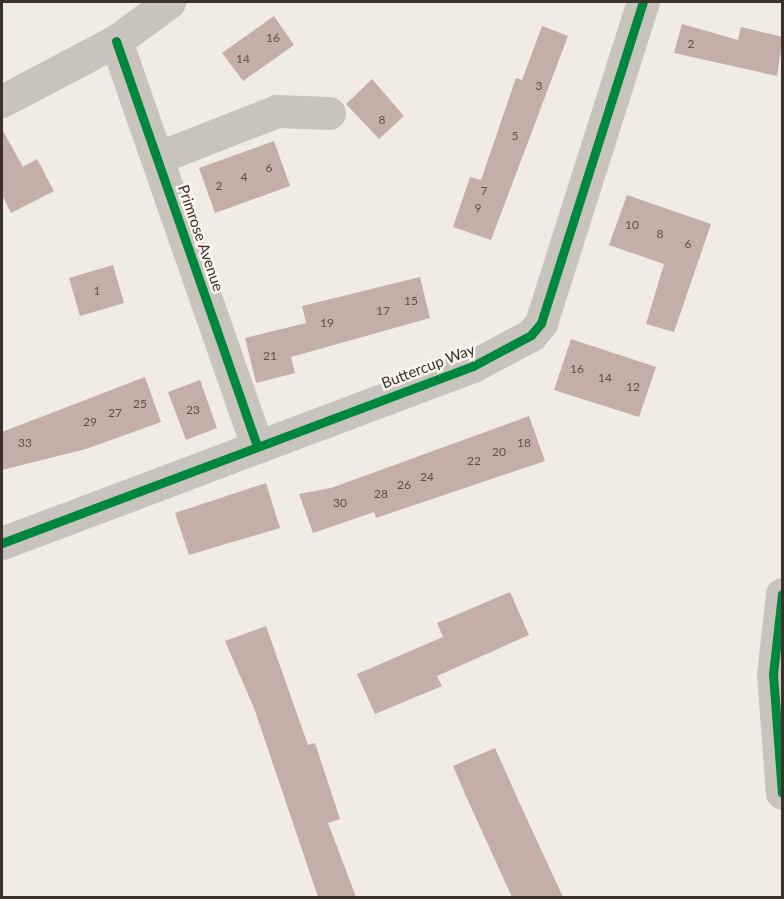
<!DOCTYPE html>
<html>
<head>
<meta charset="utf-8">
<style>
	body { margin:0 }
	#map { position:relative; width:784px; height:899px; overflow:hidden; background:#f0ebe5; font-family:Lato,sans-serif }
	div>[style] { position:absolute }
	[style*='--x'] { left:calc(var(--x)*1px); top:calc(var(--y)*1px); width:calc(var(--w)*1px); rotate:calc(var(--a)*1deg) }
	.building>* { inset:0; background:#c3afa7 }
	.minor>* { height:33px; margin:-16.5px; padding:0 16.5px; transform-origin:16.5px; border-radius:16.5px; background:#c9c3be }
	.cycleway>* { height:9px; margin:-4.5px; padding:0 4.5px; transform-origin:4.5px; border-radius:4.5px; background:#00873e }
	span { translate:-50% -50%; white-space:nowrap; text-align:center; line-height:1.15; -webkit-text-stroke:5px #fbf5ee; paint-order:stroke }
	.number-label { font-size:12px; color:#5d504a }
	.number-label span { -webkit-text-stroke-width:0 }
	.street-label { font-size:15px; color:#3b302b }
	.frame { position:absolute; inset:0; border:3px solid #3b302b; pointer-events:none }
</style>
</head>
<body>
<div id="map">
	<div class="building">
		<div style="clip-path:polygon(274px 16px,294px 45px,243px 81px,222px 53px)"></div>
		<div style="clip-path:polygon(682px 24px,738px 40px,741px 27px,783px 37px,777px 76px,674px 53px)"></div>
		<div style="clip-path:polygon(542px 26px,568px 36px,491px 240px,453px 227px,470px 177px,481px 180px,516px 78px,522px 80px)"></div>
		<div style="clip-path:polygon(372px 79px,404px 116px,379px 139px,346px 104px)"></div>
		<div style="clip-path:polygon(2px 129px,23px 167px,37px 159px,54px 191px,11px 213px,2px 195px)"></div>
		<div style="clip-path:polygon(274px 141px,290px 186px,215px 213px,199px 168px)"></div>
		<div style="clip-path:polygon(627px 195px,711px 224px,674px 332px,646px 324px,664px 264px,609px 245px)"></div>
		<div style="clip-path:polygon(113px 265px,124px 303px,80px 316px,69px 278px)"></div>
		<div style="clip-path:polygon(420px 277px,430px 318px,291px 357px,295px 373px,256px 383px,245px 338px,306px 323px,302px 306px)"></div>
		<div style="clip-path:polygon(571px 339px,656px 367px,639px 417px,554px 390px)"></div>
		<div style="clip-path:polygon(145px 377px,161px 422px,86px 449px,2px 470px,2px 432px)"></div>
		<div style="clip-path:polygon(200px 380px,217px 428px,186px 440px,168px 392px)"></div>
		<div style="clip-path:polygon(529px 416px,545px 461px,376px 518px,374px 512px,313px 533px,299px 494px,331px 488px)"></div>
		<div style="clip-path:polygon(266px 483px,280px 528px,189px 555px,175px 513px)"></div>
		<div style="clip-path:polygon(510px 592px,529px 635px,437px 676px,442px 686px,375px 714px,357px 674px,443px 637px,437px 623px)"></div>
		<div style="clip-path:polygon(266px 626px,308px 745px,315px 743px,340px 819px,328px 823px,356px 897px,318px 897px,254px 708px,225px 641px)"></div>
		<div style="clip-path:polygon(495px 748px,520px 804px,563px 897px,512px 897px,469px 803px,453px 766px)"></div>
	</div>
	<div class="minor">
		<div style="--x:116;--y:41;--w:428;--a:70.8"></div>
		<div style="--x:2;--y:101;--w:129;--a:-27.8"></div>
		<div style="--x:116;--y:41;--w:66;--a:-36.3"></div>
		<div style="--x:157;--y:158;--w:129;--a:-21.4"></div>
		<div style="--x:277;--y:111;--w:52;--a:2.2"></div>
		<div style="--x:2;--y:543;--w:503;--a:-20.6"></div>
		<div style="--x:473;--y:366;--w:66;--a:-28.1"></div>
		<div style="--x:531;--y:335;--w:16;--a:-50"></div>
		<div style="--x:541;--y:323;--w:337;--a:-72.4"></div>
		<div style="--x:782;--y:594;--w:81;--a:96.4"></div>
		<div style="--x:773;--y:674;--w:119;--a:85.7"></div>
	</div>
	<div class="cycleway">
		<div style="--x:116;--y:41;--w:428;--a:70.8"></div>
		<div style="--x:2;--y:543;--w:503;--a:-20.6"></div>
		<div style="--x:473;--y:366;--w:66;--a:-28.1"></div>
		<div style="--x:531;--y:335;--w:16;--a:-50"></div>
		<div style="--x:541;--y:323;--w:337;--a:-72.4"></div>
		<div style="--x:782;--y:594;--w:81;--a:96.4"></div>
		<div style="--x:773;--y:674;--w:119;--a:85.7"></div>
	</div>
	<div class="number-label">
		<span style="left:273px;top:38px">16</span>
		<span style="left:691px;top:44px">2</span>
		<span style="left:243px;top:59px">14</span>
		<span style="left:539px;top:86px">3</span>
		<span style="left:382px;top:120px">8</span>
		<span style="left:515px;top:136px">5</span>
		<span style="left:269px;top:168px">6</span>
		<span style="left:244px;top:177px">4</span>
		<span style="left:219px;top:186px">2</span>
		<span style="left:484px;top:191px">7</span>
		<span style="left:478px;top:208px">9</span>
		<span style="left:632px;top:225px">10</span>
		<span style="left:660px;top:234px">8</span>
		<span style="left:688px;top:244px">6</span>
		<span style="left:97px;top:291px">1</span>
		<span style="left:411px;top:301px">15</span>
		<span style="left:383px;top:311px">17</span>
		<span style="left:327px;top:323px">19</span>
		<span style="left:270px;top:356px">21</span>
		<span style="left:577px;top:369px">16</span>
		<span style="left:605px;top:378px">14</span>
		<span style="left:633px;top:387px">12</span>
		<span style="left:140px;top:404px">25</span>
		<span style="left:193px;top:410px">23</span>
		<span style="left:115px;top:413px">27</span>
		<span style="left:90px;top:422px">29</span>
		<span style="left:25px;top:443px">33</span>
		<span style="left:524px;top:443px">18</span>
		<span style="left:499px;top:452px">20</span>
		<span style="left:474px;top:461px">22</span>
		<span style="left:427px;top:477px">24</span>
		<span style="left:404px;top:485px">26</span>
		<span style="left:381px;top:494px">28</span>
		<span style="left:340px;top:503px">30</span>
	</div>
	<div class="street-label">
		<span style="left:201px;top:238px;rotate:71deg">Primrose Avenue</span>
		<span style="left:428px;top:366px;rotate:-21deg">Buttercup Way</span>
	</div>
	<div class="frame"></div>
</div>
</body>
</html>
